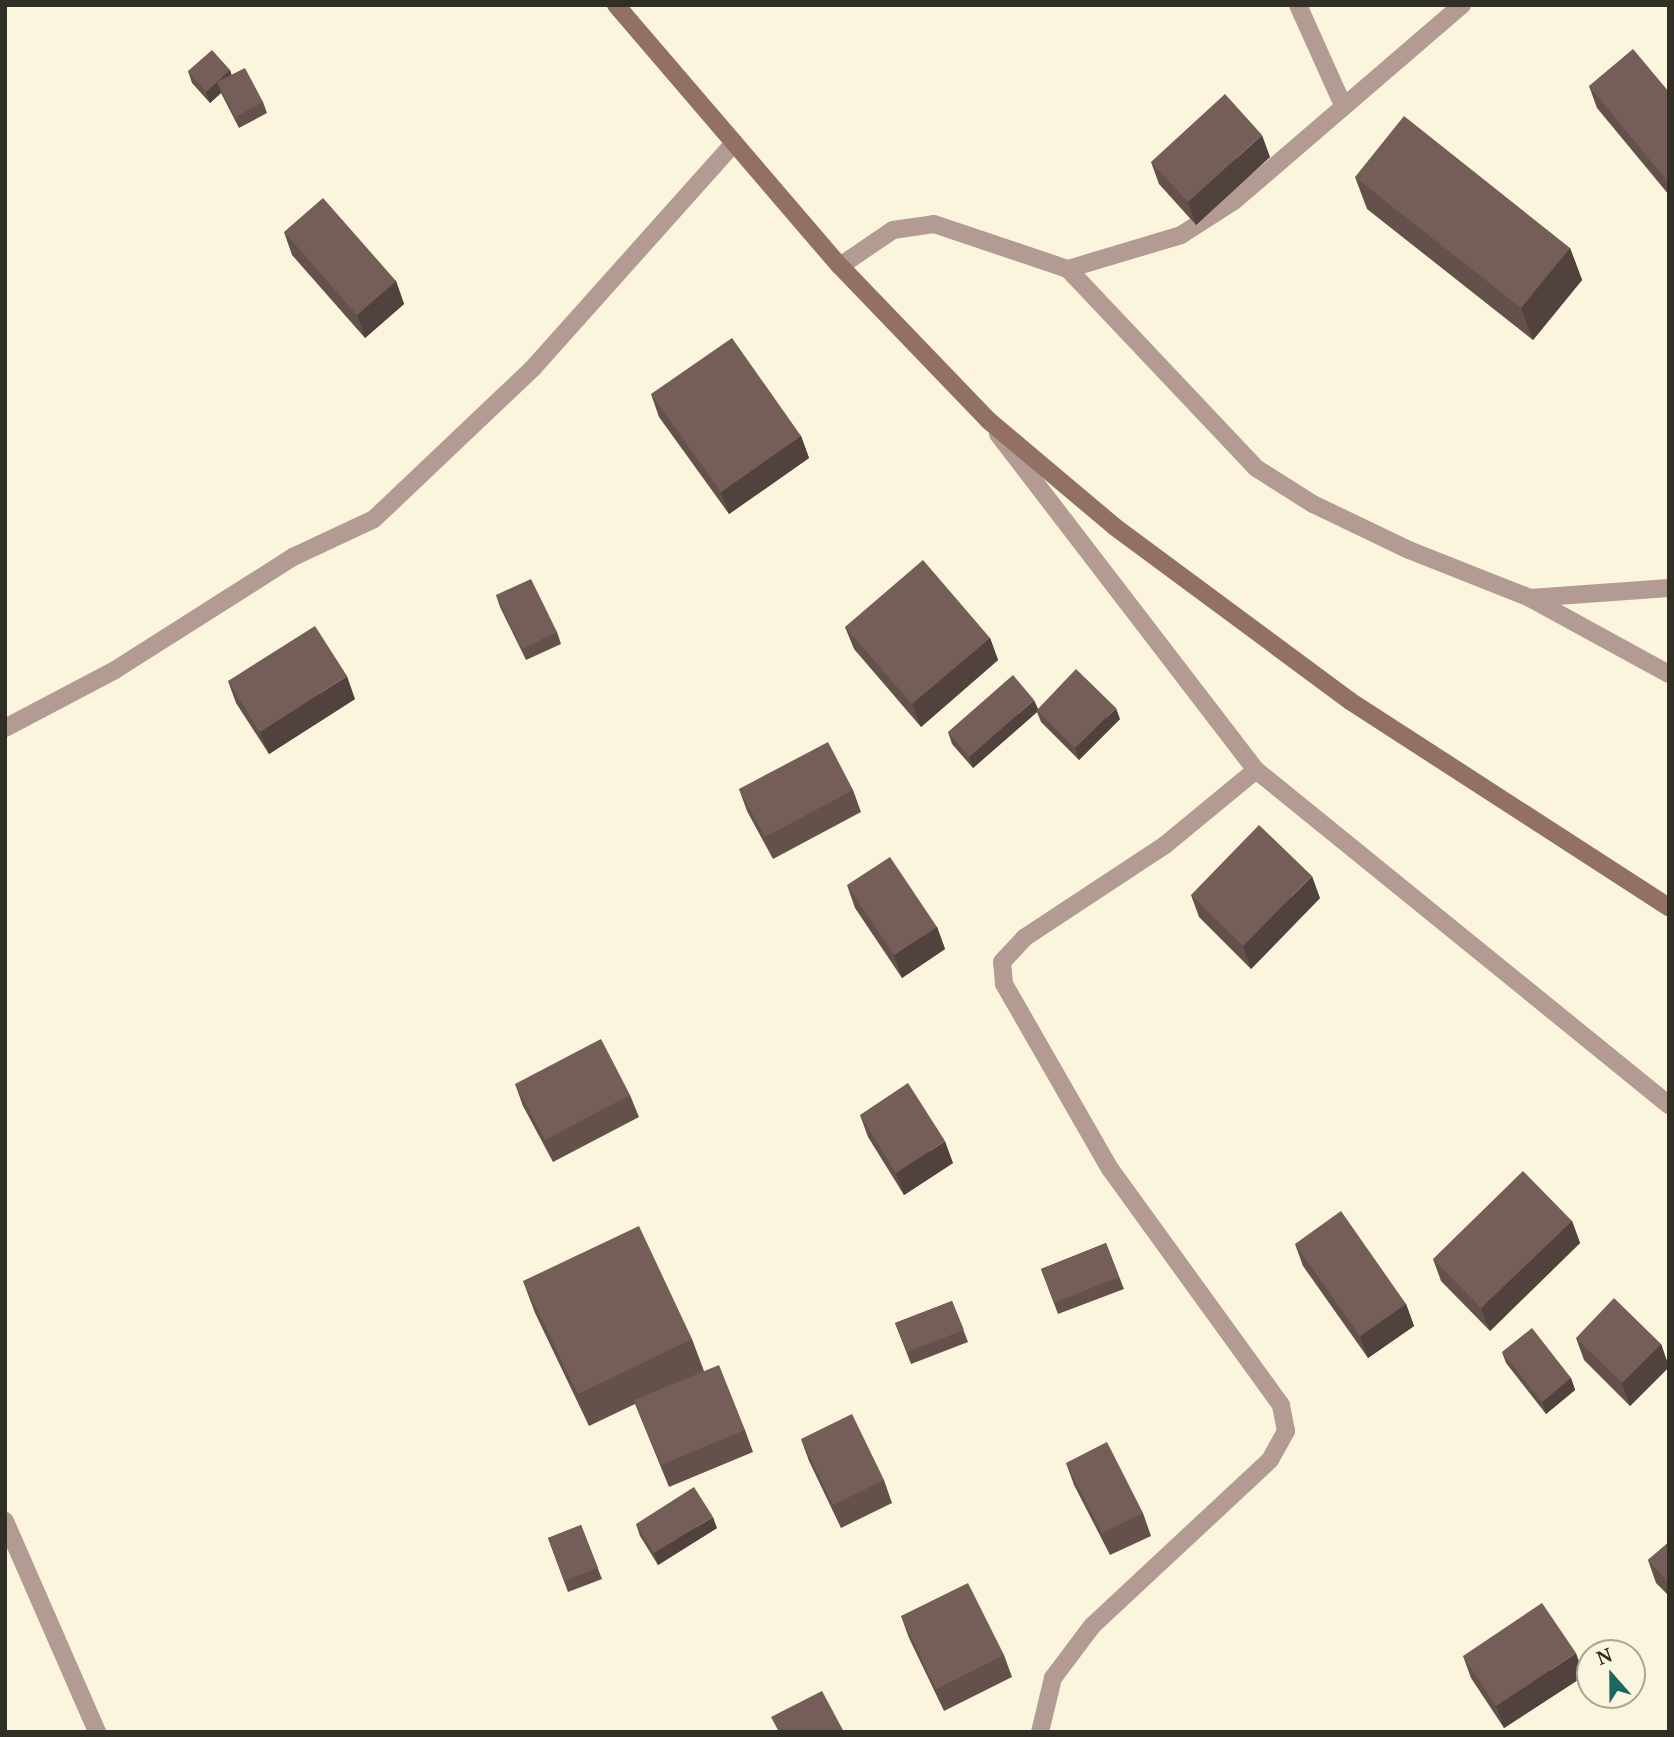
<!DOCTYPE html>
<html>
<head>
<meta charset="utf-8">
<style>
	body { margin:0 }
	#map { position:relative; width:1674px; height:1737px; overflow:hidden; background:#fbf5dd; font-family:"Noto Serif",serif }
	div>[style] { position:absolute }
	[style*='--x'] { left:calc(var(--x)*1px); top:calc(var(--y)*1px); width:calc(var(--w)*1px); rotate:calc(var(--a)*1deg) }
	.minor>* { height:18px; margin:-9px; padding:0 9px; transform-origin:9px; border-radius:9px; background:#b39b93 }
	.secondary>* { height:18px; margin:-9px; padding:0 9px; transform-origin:9px; border-radius:9px; background:#927164 }
	.wall>* { inset:0; background:#65514c }
	.shaded-wall>* { inset:0; background:#52423e }
	.building>* { inset:0; background:#755e58 }
	span { translate:-50% -50%; white-space:nowrap; text-align:center; line-height:1.15; -webkit-text-stroke:7px #fbf5dd; paint-order:stroke }
	.frame { position:absolute; inset:0; border:7px solid #312e25; pointer-events:none }
	.north { position:absolute; left:1576px; top:1639px; width:70px; height:70px; box-sizing:border-box; background:#fbf5dd; border:2px solid #aaa593; border-radius:50%; rotate:339deg; font-size:19px; font-weight:700; line-height:28px; text-align:center; color:#312e25 }
	.north::after { content:''; display:block; margin:auto; width:24px; height:32px; background:#1c675f; clip-path:polygon(50% 0,100% 100%,50% 72%,0 100%) }
</style>
</head>
<body>
<div id="map">
	<div class="minor">
		<div style="--x:1298;--y:5;--w:110;--a:65.8"></div>
		<div style="--x:840;--y:266;--w:64;--a:-34.2"></div>
		<div style="--x:893;--y:230;--w:41;--a:-8.3"></div>
		<div style="--x:934;--y:224;--w:141;--a:18.6"></div>
		<div style="--x:1068;--y:269;--w:118;--a:-16.7"></div>
		<div style="--x:1181;--y:235;--w:63;--a:-32.7"></div>
		<div style="--x:1234;--y:201;--w:301;--a:-40.7"></div>
		<div style="--x:1068;--y:269;--w:274;--a:46.6"></div>
		<div style="--x:1256;--y:468;--w:67;--a:32.3"></div>
		<div style="--x:1313;--y:504;--w:106;--a:25.6"></div>
		<div style="--x:1409;--y:550;--w:130;--a:21.6"></div>
		<div style="--x:1530;--y:598;--w:158;--a:28.7"></div>
		<div style="--x:998;--y:434;--w:424;--a:52.5"></div>
		<div style="--x:1256;--y:770;--w:532;--a:39.05"></div>
		<div style="--x:1530;--y:598;--w:139;--a:-4.1"></div>
		<div style="--x:5;--y:728;--w:124;--a:-27.8"></div>
		<div style="--x:115;--y:670;--w:211;--a:-32.4"></div>
		<div style="--x:293;--y:557;--w:89;--a:-25.1"></div>
		<div style="--x:374;--y:519;--w:219;--a:-43.5"></div>
		<div style="--x:533;--y:368;--w:302;--a:-48.2"></div>
		<div style="--x:5;--y:1521;--w:230;--a:66.4"></div>
		<div style="--x:1040;--y:1732;--w:56;--a:-76.5"></div>
		<div style="--x:1053;--y:1678;--w:65;--a:-53.1"></div>
		<div style="--x:1092;--y:1626;--w:243;--a:-43"></div>
		<div style="--x:1270;--y:1460;--w:33;--a:-61"></div>
		<div style="--x:1286;--y:1431;--w:26;--a:-101"></div>
		<div style="--x:1281;--y:1405;--w:291;--a:-125.9"></div>
		<div style="--x:1110;--y:1169;--w:213;--a:-119.8"></div>
		<div style="--x:1004;--y:984;--w:22;--a:-95"></div>
		<div style="--x:1002;--y:962;--w:33;--a:-47"></div>
		<div style="--x:1024;--y:938;--w:169;--a:-33.4"></div>
		<div style="--x:1165;--y:845;--w:118;--a:-39.5"></div>
	</div>
	<div class="secondary">
		<div style="--x:616;--y:5;--w:344;--a:49.4"></div>
		<div style="--x:840;--y:266;--w:214;--a:46.1"></div>
		<div style="--x:988;--y:420;--w:166;--a:40.1"></div>
		<div style="--x:1115;--y:527;--w:292;--a:36.5"></div>
		<div style="--x:1350;--y:701;--w:380;--a:32.9"></div>
	</div>
	<div class="wall">
		<div style="clip-path:polygon(230px 70px,231px 75px,263px 102px,267px 113px,239px 128px,221px 93px,210px 103px,192px 83px,188px 71px)"></div>
		<div style="clip-path:polygon(1589px 86px,1669px 92px,1669px 195px,1597px 108px)"></div>
		<div style="clip-path:polygon(1270px 157px,1196px 225px,1159px 184px,1151px 162px)"></div>
		<div style="clip-path:polygon(1355px 177px,1570px 248px,1582px 280px,1533px 340px,1367px 209px)"></div>
		<div style="clip-path:polygon(284px 232px,396px 281px,404px 304px,365px 338px,292px 255px)"></div>
		<div style="clip-path:polygon(651px 394px,801px 436px,809px 458px,729px 514px,659px 417px)"></div>
		<div style="clip-path:polygon(496px 595px,557px 632px,561px 644px,526px 660px,500px 607px)"></div>
		<div style="clip-path:polygon(845px 627px,990px 638px,998px 660px,921px 727px,854px 649px)"></div>
		<div style="clip-path:polygon(228px 681px,355px 699px,269px 754px,236px 703px)"></div>
		<div style="clip-path:polygon(1038px 709px,1120px 719px,1079px 760px,1041px 722px,1037px 712px,973px 768px,952px 744px,948px 732px)"></div>
		<div style="clip-path:polygon(739px 789px,853px 790px,861px 812px,773px 859px,747px 811px)"></div>
		<div style="clip-path:polygon(847px 885px,937px 927px,945px 949px,902px 978px,855px 908px)"></div>
		<div style="clip-path:polygon(1191px 895px,1320px 898px,1251px 969px,1199px 917px)"></div>
		<div style="clip-path:polygon(515px 1084px,630px 1095px,639px 1117px,553px 1162px,523px 1106px)"></div>
		<div style="clip-path:polygon(860px 1115px,953px 1163px,904px 1195px,868px 1137px)"></div>
		<div style="clip-path:polygon(1572px 1221px,1580px 1243px,1490px 1331px,1441px 1281px,1433px 1259px)"></div>
		<div style="clip-path:polygon(1106px 1243px,1124px 1289px,1058px 1314px,1041px 1269px)"></div>
		<div style="clip-path:polygon(1295px 1244px,1406px 1304px,1414px 1326px,1368px 1358px,1303px 1266px)"></div>
		<div style="clip-path:polygon(523px 1281px,692px 1339px,704px 1371px,745px 1430px,753px 1452px,669px 1487px,635px 1404px,589px 1426px,535px 1313px)"></div>
		<div style="clip-path:polygon(952px 1301px,968px 1342px,911px 1364px,895px 1323px)"></div>
		<div style="clip-path:polygon(1576px 1338px,1661px 1344px,1669px 1367px,1630px 1406px,1584px 1360px)"></div>
		<div style="clip-path:polygon(1502px 1352px,1571px 1378px,1575px 1390px,1546px 1414px,1506px 1363px)"></div>
		<div style="clip-path:polygon(801px 1439px,884px 1480px,892px 1503px,841px 1528px,809px 1461px)"></div>
		<div style="clip-path:polygon(1066px 1463px,1143px 1513px,1151px 1536px,1110px 1555px,1074px 1485px)"></div>
		<div style="clip-path:polygon(636px 1524px,717px 1528px,658px 1565px,640px 1536px)"></div>
		<div style="clip-path:polygon(581px 1525px,602px 1579px,568px 1592px,548px 1538px)"></div>
		<div style="clip-path:polygon(1669px 1542px,1669px 1596px,1656px 1583px,1648px 1560px)"></div>
		<div style="clip-path:polygon(901px 1616px,1004px 1655px,1012px 1677px,944px 1711px,909px 1638px)"></div>
		<div style="clip-path:polygon(1463px 1656px,1584px 1676px,1504px 1728px,1471px 1678px)"></div>
	</div>
	<div class="shaded-wall">
		<div style="clip-path:polygon(230px 70px,234px 82px,217px 82px,221px 93px,210px 103px,206px 92px)"></div>
		<div style="clip-path:polygon(1262px 135px,1270px 157px,1196px 225px,1188px 202px)"></div>
		<div style="clip-path:polygon(1570px 248px,1582px 280px,1533px 340px,1521px 308px)"></div>
		<div style="clip-path:polygon(396px 281px,404px 304px,365px 338px,357px 315px)"></div>
		<div style="clip-path:polygon(801px 436px,809px 458px,729px 514px,721px 492px)"></div>
		<div style="clip-path:polygon(990px 638px,998px 660px,921px 727px,912px 704px)"></div>
		<div style="clip-path:polygon(347px 676px,355px 699px,269px 754px,260px 732px)"></div>
		<div style="clip-path:polygon(1034px 700px,1039px 711px,1037px 710px,1037px 712px,973px 768px,969px 757px)"></div>
		<div style="clip-path:polygon(1116px 708px,1120px 719px,1079px 760px,1075px 748px)"></div>
		<div style="clip-path:polygon(1312px 876px,1320px 898px,1251px 969px,1243px 946px)"></div>
		<div style="clip-path:polygon(937px 927px,945px 949px,902px 978px,894px 955px)"></div>
		<div style="clip-path:polygon(945px 1141px,953px 1163px,904px 1195px,896px 1173px)"></div>
		<div style="clip-path:polygon(1572px 1221px,1580px 1243px,1490px 1331px,1481px 1308px)"></div>
		<div style="clip-path:polygon(1406px 1304px,1414px 1326px,1368px 1358px,1360px 1336px)"></div>
		<div style="clip-path:polygon(1661px 1344px,1669px 1367px,1630px 1406px,1622px 1383px)"></div>
		<div style="clip-path:polygon(1571px 1378px,1575px 1390px,1546px 1414px,1542px 1402px)"></div>
		<div style="clip-path:polygon(713px 1517px,717px 1528px,658px 1565px,654px 1553px)"></div>
		<div style="clip-path:polygon(1576px 1653px,1584px 1676px,1504px 1728px,1496px 1706px)"></div>
	</div>
	<div class="building">
		<div style="clip-path:polygon(1633px 49px,1669px 92px,1669px 183px,1589px 86px)"></div>
		<div style="clip-path:polygon(212px 50px,230px 70px,206px 92px,188px 71px)"></div>
		<div style="clip-path:polygon(245px 68px,263px 102px,235px 117px,217px 82px)"></div>
		<div style="clip-path:polygon(1225px 94px,1262px 135px,1188px 202px,1151px 162px)"></div>
		<div style="clip-path:polygon(1404px 116px,1570px 248px,1521px 308px,1355px 177px)"></div>
		<div style="clip-path:polygon(323px 198px,396px 281px,357px 315px,284px 232px)"></div>
		<div style="clip-path:polygon(732px 338px,801px 436px,721px 492px,651px 394px)"></div>
		<div style="clip-path:polygon(923px 560px,990px 638px,912px 704px,845px 627px)"></div>
		<div style="clip-path:polygon(531px 579px,557px 632px,522px 649px,496px 595px)"></div>
		<div style="clip-path:polygon(315px 626px,347px 676px,260px 732px,228px 681px)"></div>
		<div style="clip-path:polygon(1076px 669px,1116px 708px,1075px 748px,1037px 710px)"></div>
		<div style="clip-path:polygon(1013px 675px,1034px 700px,969px 757px,948px 732px)"></div>
		<div style="clip-path:polygon(828px 742px,853px 790px,765px 837px,739px 789px)"></div>
		<div style="clip-path:polygon(1259px 825px,1312px 876px,1243px 946px,1191px 895px)"></div>
		<div style="clip-path:polygon(890px 857px,937px 927px,894px 955px,847px 885px)"></div>
		<div style="clip-path:polygon(601px 1039px,630px 1095px,545px 1140px,515px 1084px)"></div>
		<div style="clip-path:polygon(908px 1083px,945px 1141px,896px 1173px,860px 1115px)"></div>
		<div style="clip-path:polygon(1523px 1171px,1572px 1221px,1481px 1308px,1433px 1259px)"></div>
		<div style="clip-path:polygon(1341px 1211px,1406px 1304px,1360px 1336px,1295px 1244px)"></div>
		<div style="clip-path:polygon(639px 1226px,692px 1339px,578px 1394px,523px 1281px)"></div>
		<div style="clip-path:polygon(1106px 1243px,1119px 1277px,1054px 1303px,1041px 1269px)"></div>
		<div style="clip-path:polygon(1614px 1298px,1661px 1344px,1622px 1383px,1576px 1338px)"></div>
		<div style="clip-path:polygon(952px 1301px,964px 1330px,907px 1352px,895px 1323px)"></div>
		<div style="clip-path:polygon(1532px 1328px,1571px 1378px,1542px 1402px,1502px 1352px)"></div>
		<div style="clip-path:polygon(719px 1365px,745px 1430px,661px 1465px,634px 1400px)"></div>
		<div style="clip-path:polygon(852px 1414px,884px 1480px,833px 1505px,801px 1439px)"></div>
		<div style="clip-path:polygon(1107px 1442px,1143px 1513px,1102px 1533px,1066px 1463px)"></div>
		<div style="clip-path:polygon(694px 1487px,713px 1517px,654px 1553px,636px 1524px)"></div>
		<div style="clip-path:polygon(581px 1525px,598px 1568px,564px 1581px,548px 1538px)"></div>
		<div style="clip-path:polygon(1669px 1542px,1669px 1583px,1648px 1560px)"></div>
		<div style="clip-path:polygon(968px 1583px,1004px 1655px,936px 1689px,901px 1616px)"></div>
		<div style="clip-path:polygon(1542px 1603px,1576px 1653px,1496px 1706px,1463px 1656px)"></div>
		<div style="clip-path:polygon(822px 1691px,844px 1732px,779px 1732px,771px 1717px)"></div>
	</div>
	<div class="frame"></div>
	<div class="north">N</div>
</div>
</body>
</html>
